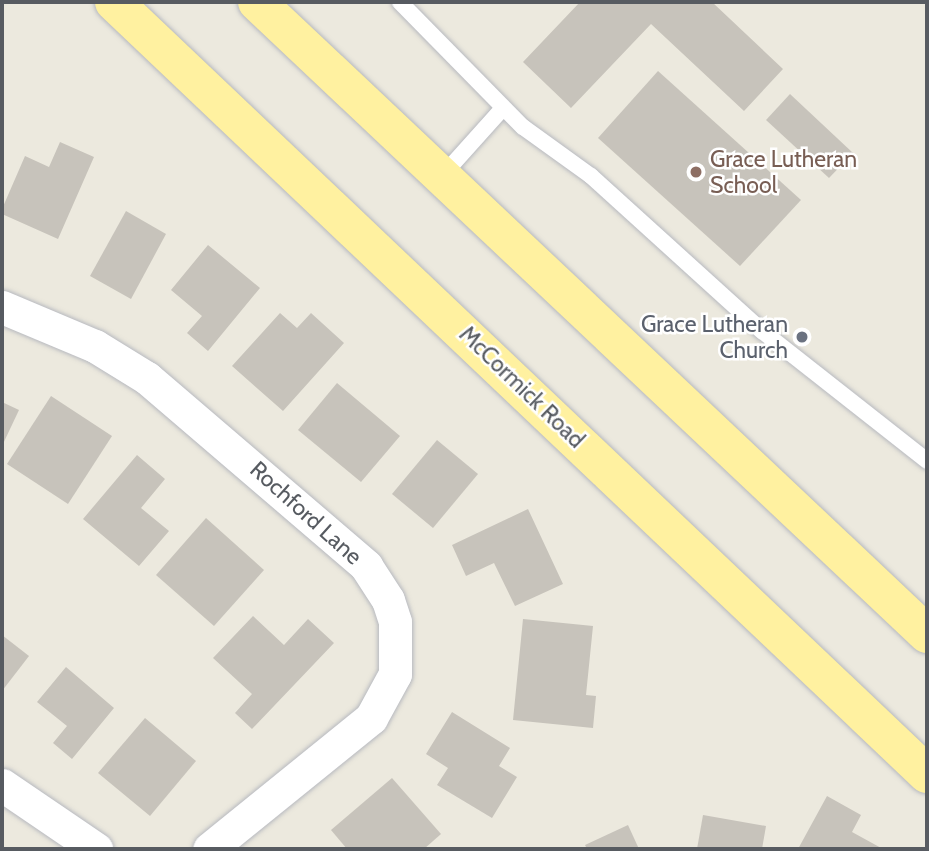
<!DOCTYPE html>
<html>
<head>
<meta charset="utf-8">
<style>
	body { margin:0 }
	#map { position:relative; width:929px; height:851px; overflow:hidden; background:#ece9de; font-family:Cabin,sans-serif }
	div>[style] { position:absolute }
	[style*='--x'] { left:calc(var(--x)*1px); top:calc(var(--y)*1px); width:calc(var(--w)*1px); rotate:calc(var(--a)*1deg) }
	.building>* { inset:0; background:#c7c3bb }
	.roads { filter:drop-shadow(0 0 2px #b7b9bf) drop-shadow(0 0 2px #b7b9bf) }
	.lane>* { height:16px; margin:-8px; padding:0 8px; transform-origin:8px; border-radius:8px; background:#fff }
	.street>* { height:33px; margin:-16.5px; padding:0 16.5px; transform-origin:16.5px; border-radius:16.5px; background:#fff }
	.primary>* { height:38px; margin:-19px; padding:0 19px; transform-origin:19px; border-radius:19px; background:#fff1a0 }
	.dots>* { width:19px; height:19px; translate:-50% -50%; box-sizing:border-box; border:4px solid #fff; border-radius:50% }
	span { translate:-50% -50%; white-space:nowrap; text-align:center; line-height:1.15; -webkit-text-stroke:5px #fff; paint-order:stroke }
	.education-label { font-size:23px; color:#785e54 }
	.left { translate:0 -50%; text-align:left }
	.worship-label { font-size:23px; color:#5b616d }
	.right { translate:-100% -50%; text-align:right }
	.street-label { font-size:23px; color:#575b61 }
	.frame { position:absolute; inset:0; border:4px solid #575b61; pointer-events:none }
</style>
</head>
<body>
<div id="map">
	<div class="building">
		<div style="clip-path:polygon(580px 2px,712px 2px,783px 69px,744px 111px,651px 24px,571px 108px,523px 62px)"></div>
		<div style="clip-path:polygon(658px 71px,801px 200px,740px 266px,598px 138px)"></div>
		<div style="clip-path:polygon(790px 94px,853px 153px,829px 178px,766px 120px)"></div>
		<div style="clip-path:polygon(60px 142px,94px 157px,58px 239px,2px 214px,2px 209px,25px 156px,49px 167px)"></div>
		<div style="clip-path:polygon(126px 211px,166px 234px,131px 299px,90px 276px)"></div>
		<div style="clip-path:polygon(208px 245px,260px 288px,208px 351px,187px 333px,202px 316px,171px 290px)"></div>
		<div style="clip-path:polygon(280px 313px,297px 328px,311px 313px,344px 343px,283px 411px,232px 366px)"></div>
		<div style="clip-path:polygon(337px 383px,400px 436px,361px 482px,298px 430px)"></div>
		<div style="clip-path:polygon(51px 396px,112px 436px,68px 504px,7px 464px)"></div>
		<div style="clip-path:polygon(2px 402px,19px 410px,2px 446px)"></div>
		<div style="clip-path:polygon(437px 440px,478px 474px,433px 528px,392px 494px)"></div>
		<div style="clip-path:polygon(137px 455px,165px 479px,141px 508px,169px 531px,139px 566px,83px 519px)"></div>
		<div style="clip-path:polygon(528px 509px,563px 584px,515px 606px,494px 563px,466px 576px,452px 545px)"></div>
		<div style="clip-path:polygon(206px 518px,264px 570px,214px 626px,156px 575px)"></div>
		<div style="clip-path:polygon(253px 616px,284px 645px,308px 619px,334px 643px,252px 729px,235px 713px,252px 694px,213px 658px)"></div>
		<div style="clip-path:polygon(523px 619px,593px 626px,586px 695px,596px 696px,593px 728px,513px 720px)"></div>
		<div style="clip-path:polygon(2px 635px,29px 656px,2px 691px)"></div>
		<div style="clip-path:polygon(66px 667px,114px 708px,72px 759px,53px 743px,67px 726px,37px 702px)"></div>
		<div style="clip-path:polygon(452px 712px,510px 748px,499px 766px,517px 777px,492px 818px,437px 785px,448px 768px,426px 754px)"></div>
		<div style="clip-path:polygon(145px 718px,196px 761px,150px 816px,98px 773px)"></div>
		<div style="clip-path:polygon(392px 778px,441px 834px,424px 849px,347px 849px,331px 830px)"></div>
		<div style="clip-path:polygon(827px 796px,861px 815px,852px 832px,883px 849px,798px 849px)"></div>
		<div style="clip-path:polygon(703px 815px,766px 826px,762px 849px,697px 849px)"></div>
		<div style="clip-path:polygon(628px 825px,639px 849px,587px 849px,585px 845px)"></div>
	</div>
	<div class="roads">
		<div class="lane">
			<div style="--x:400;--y:2;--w:175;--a:45.5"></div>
			<div style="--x:523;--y:127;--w:84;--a:35.8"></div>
			<div style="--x:591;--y:176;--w:231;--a:42.2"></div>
			<div style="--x:762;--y:331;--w:210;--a:38.2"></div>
			<div style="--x:442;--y:176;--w:91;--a:-48.1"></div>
		</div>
		<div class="street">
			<div style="--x:2;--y:307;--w:101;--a:22.8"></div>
			<div style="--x:95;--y:346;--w:61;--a:31.6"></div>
			<div style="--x:147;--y:378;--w:289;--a:40.6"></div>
			<div style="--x:366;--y:566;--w:40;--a:57.1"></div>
			<div style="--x:388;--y:600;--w:23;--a:72"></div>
			<div style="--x:395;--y:622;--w:52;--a:90"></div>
			<div style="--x:395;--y:674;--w:50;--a:118.6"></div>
			<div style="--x:371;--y:718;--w:208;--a:141"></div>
			<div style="--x:2;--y:785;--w:114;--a:34.2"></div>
		</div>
		<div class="primary">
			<div style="--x:114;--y:2;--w:1121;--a:43.52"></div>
			<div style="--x:257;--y:2;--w:921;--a:43.33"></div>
		</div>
	</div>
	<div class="dots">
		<div style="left:696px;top:172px;background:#8d6e63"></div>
		<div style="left:802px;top:337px;background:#6b7280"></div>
	</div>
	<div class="education-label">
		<span class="left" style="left:710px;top:172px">Grace Lutheran<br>School</span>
	</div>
	<div class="worship-label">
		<span class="right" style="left:788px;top:337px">Grace Lutheran<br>Church</span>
	</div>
	<div class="street-label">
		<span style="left:522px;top:387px;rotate:44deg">McCormick Road</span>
		<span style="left:306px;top:513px;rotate:42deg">Rochford Lane</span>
	</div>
	<div class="frame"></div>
</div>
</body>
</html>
